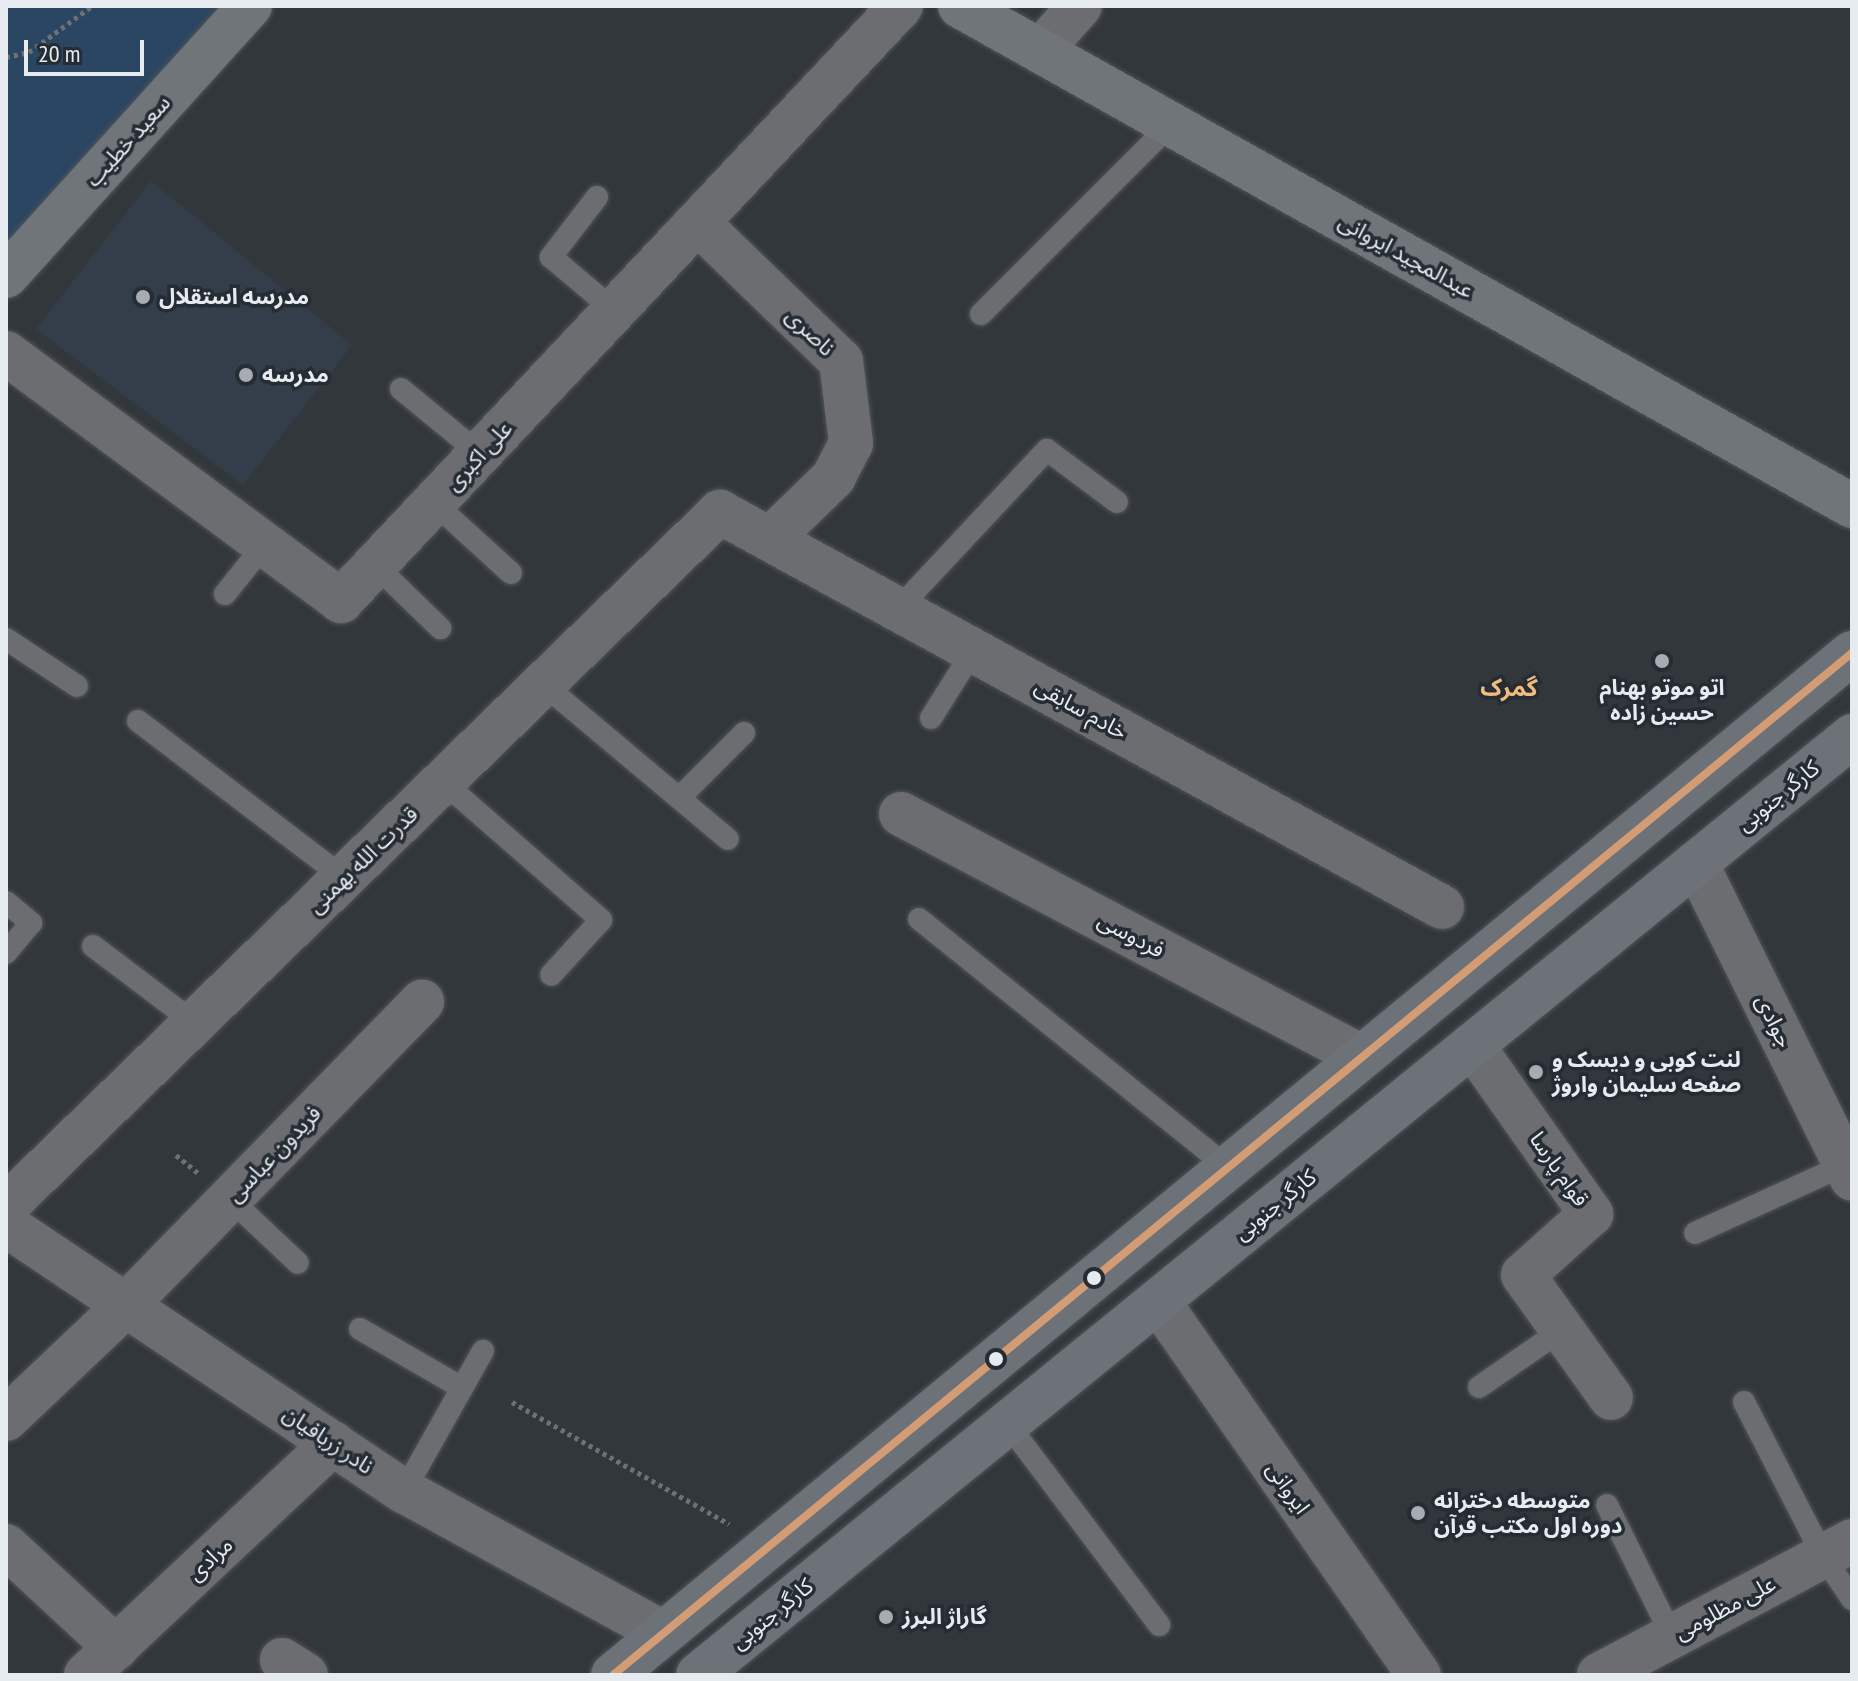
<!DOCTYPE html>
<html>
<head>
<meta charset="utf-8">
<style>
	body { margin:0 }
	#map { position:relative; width:1858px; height:1681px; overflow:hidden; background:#32373c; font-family:"PT Sans Narrow","Noto Sans Arabic",sans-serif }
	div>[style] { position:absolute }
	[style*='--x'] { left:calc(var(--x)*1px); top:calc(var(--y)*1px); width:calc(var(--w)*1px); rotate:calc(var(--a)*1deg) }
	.built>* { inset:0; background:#333e4a }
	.green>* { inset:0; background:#2b4662 }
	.path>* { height:5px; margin-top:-2.5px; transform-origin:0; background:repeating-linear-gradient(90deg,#6e7073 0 4px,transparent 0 8px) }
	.roads { filter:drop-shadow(0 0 2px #505458) drop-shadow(0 0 2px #505458) }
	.lane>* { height:22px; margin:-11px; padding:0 11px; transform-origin:11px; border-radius:11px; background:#6b6d71 }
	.street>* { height:44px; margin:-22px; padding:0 22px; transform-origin:22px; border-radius:22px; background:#6b6d71 }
	.secondary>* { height:44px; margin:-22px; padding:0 22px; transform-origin:22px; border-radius:22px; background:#70757a }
	.primary>* { height:44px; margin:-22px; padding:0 22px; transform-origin:22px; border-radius:22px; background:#6c7278 }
	.bus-1>* { height:8px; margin:-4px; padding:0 4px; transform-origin:4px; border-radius:4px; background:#d39c74 }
	.dots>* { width:22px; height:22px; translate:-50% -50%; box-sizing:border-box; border:4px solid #252c34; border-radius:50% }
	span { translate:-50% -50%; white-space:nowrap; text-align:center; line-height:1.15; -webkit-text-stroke:7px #252c34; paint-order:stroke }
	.street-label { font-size:22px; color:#e6ebf0 }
	.poi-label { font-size:22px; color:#e6ebf0; font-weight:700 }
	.left { translate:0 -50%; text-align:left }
	.neighbourhood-label { font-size:24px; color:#f0bc7d; font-weight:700 }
	.frame { position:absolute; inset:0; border:8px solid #e6ebf0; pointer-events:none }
	.scale { position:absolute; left:24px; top:40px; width:120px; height:36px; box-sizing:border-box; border:4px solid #e6ebf0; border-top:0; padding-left:10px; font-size:24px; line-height:28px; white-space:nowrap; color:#e6ebf0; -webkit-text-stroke:6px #252c34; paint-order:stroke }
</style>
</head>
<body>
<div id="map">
	<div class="built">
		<div style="clip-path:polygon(151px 181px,352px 345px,243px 485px,36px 329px)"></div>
	</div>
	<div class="green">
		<div style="clip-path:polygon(6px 6px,229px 6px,6px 246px)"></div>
	</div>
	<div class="path">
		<div style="--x:6;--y:57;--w:24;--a:-12"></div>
		<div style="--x:29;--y:52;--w:78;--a:-36.1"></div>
		<div style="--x:176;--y:1155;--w:28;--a:39"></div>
		<div style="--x:512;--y:1402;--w:249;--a:29.3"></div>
	</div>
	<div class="roads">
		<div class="lane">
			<div style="--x:597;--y:197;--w:76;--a:127.5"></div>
			<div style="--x:551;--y:257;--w:84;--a:40.2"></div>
			<div style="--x:981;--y:314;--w:269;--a:-45"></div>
			<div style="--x:401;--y:389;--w:102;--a:39.4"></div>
			<div style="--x:434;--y:503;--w:104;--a:42.3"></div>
			<div style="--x:375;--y:565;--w:91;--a:44.1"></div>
			<div style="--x:225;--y:594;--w:64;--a:-51.3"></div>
			<div style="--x:898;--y:609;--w:218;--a:-46.9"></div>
			<div style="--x:1047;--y:450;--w:87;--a:36.6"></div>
			<div style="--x:6;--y:639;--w:85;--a:33.5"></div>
			<div style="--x:543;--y:684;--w:241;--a:40"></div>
			<div style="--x:931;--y:718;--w:79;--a:-57.9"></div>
			<div style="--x:138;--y:721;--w:259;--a:37.3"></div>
			<div style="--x:443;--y:782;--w:210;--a:41.1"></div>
			<div style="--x:601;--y:920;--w:74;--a:132.3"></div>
			<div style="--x:679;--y:798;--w:92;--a:-45"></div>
			<div style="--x:6;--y:902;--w:33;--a:40"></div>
			<div style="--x:31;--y:923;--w:39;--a:130"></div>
			<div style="--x:919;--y:919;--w:396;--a:38.8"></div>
			<div style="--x:93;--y:946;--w:129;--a:37.1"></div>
			<div style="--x:230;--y:1199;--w:93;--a:43.3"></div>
			<div style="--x:1695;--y:1233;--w:165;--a:-24.4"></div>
			<div style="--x:360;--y:1329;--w:118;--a:30"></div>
			<div style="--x:1479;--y:1387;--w:102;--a:-34.6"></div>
			<div style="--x:1744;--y:1402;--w:173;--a:62.8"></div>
			<div style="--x:1823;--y:1556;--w:52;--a:56"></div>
			<div style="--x:1007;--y:1423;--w:253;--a:53"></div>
			<div style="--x:404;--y:1491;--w:161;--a:-60.6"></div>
			<div style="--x:1607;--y:1505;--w:146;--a:63.6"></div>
		</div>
		<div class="street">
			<div style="--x:1040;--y:51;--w:60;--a:-48.4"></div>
			<div style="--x:698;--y:223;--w:199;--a:44"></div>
			<div style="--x:841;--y:361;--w:83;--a:83"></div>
			<div style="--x:851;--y:443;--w:38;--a:117"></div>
			<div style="--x:834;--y:477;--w:89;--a:135.9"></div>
			<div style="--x:6;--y:353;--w:417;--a:36.5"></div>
			<div style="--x:341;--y:601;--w:817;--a:-46.74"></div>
			<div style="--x:901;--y:814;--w:521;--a:27.79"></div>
			<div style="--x:1696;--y:863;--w:352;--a:63.7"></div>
			<div style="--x:1472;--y:1045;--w:207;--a:54.8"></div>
			<div style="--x:1591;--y:1214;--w:91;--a:138.1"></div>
			<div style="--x:1523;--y:1275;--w:151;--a:54.4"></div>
			<div style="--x:6;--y:1206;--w:996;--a:-44.19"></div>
			<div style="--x:720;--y:512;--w:823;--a:28.68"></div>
			<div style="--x:6;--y:1225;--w:479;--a:33.8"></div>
			<div style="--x:404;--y:1491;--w:295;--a:28.7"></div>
			<div style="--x:1158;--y:1301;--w:456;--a:55.1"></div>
			<div style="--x:6;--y:1419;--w:166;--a:-43.5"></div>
			<div style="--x:126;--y:1305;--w:424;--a:-45.7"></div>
			<div style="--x:6;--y:1546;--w:150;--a:42.8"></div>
			<div style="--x:282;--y:1660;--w:28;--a:32"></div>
			<div style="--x:86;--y:1675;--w:339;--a:-43.2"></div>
			<div style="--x:1599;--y:1675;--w:286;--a:-27.9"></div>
		</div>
		<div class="secondary">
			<div style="--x:960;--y:6;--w:1023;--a:29.27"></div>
			<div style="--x:6;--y:276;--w:364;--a:-47.9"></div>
		</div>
		<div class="primary">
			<div style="--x:613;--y:1675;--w:1606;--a:-39.52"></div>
			<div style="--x:698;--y:1675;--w:1488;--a:-39.13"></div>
		</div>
	</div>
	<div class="bus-1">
		<div style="--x:613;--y:1675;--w:1606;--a:-39.52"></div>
	</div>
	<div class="dots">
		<div style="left:143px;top:297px;background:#a7acb1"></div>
		<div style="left:246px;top:375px;background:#a7acb1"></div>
		<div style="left:1662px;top:661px;background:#a7acb1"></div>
		<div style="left:1536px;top:1072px;background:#a7acb1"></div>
		<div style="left:1094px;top:1278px;background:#e6ebf0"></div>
		<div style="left:996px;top:1359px;background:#e6ebf0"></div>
		<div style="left:1418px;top:1513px;background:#a7acb1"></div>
		<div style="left:886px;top:1617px;background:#a7acb1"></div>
	</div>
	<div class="street-label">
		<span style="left:128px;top:141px;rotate:-48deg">سعید خطیب</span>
		<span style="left:1406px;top:256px;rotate:29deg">عبدالمجید ایروانی</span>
		<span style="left:810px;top:332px;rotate:44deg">ناصری</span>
		<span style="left:479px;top:456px;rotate:-47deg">علی اکبری</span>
		<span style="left:1081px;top:709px;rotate:29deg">خادم سابقی</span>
		<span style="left:1778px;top:796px;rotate:-39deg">کارگر جنوبی</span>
		<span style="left:363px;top:860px;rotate:-44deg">قدرت الله بهمنی</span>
		<span style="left:1131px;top:935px;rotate:28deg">فردوسی</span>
		<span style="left:1774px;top:1021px;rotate:64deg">جوادی</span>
		<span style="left:274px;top:1154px;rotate:-46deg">فریدون عباسی</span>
		<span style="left:1559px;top:1169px;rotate:55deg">قوام پارسا</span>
		<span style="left:1275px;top:1205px;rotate:-39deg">کارگر جنوبی</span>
		<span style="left:328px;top:1440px;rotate:34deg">نادر زربافیان</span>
		<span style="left:1288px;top:1488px;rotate:55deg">ایروانی</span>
		<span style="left:210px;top:1559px;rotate:-43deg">مرادی</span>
		<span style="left:1725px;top:1608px;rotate:-28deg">علی مظلومی</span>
		<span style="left:772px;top:1614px;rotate:-39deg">کارگر جنوبی</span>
	</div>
	<div class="poi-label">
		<span class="left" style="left:159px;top:297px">مدرسه استقلال</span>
		<span class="left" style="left:262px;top:375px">مدرسه</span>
		<span style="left:1662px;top:700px">اتو موتو بهنام<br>حسین زاده</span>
		<span class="left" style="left:1552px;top:1072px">لنت کوبی و دیسک و<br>صفحه سلیمان واروژ</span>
		<span class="left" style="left:1434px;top:1513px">متوسطه دخترانه<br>دوره اول مکتب قرآن</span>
		<span class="left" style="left:902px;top:1617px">گاراژ البرز</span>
	</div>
	<div class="neighbourhood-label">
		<span style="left:1509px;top:688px">گمرک</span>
	</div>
	<div class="frame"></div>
	<div class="scale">20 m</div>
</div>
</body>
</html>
